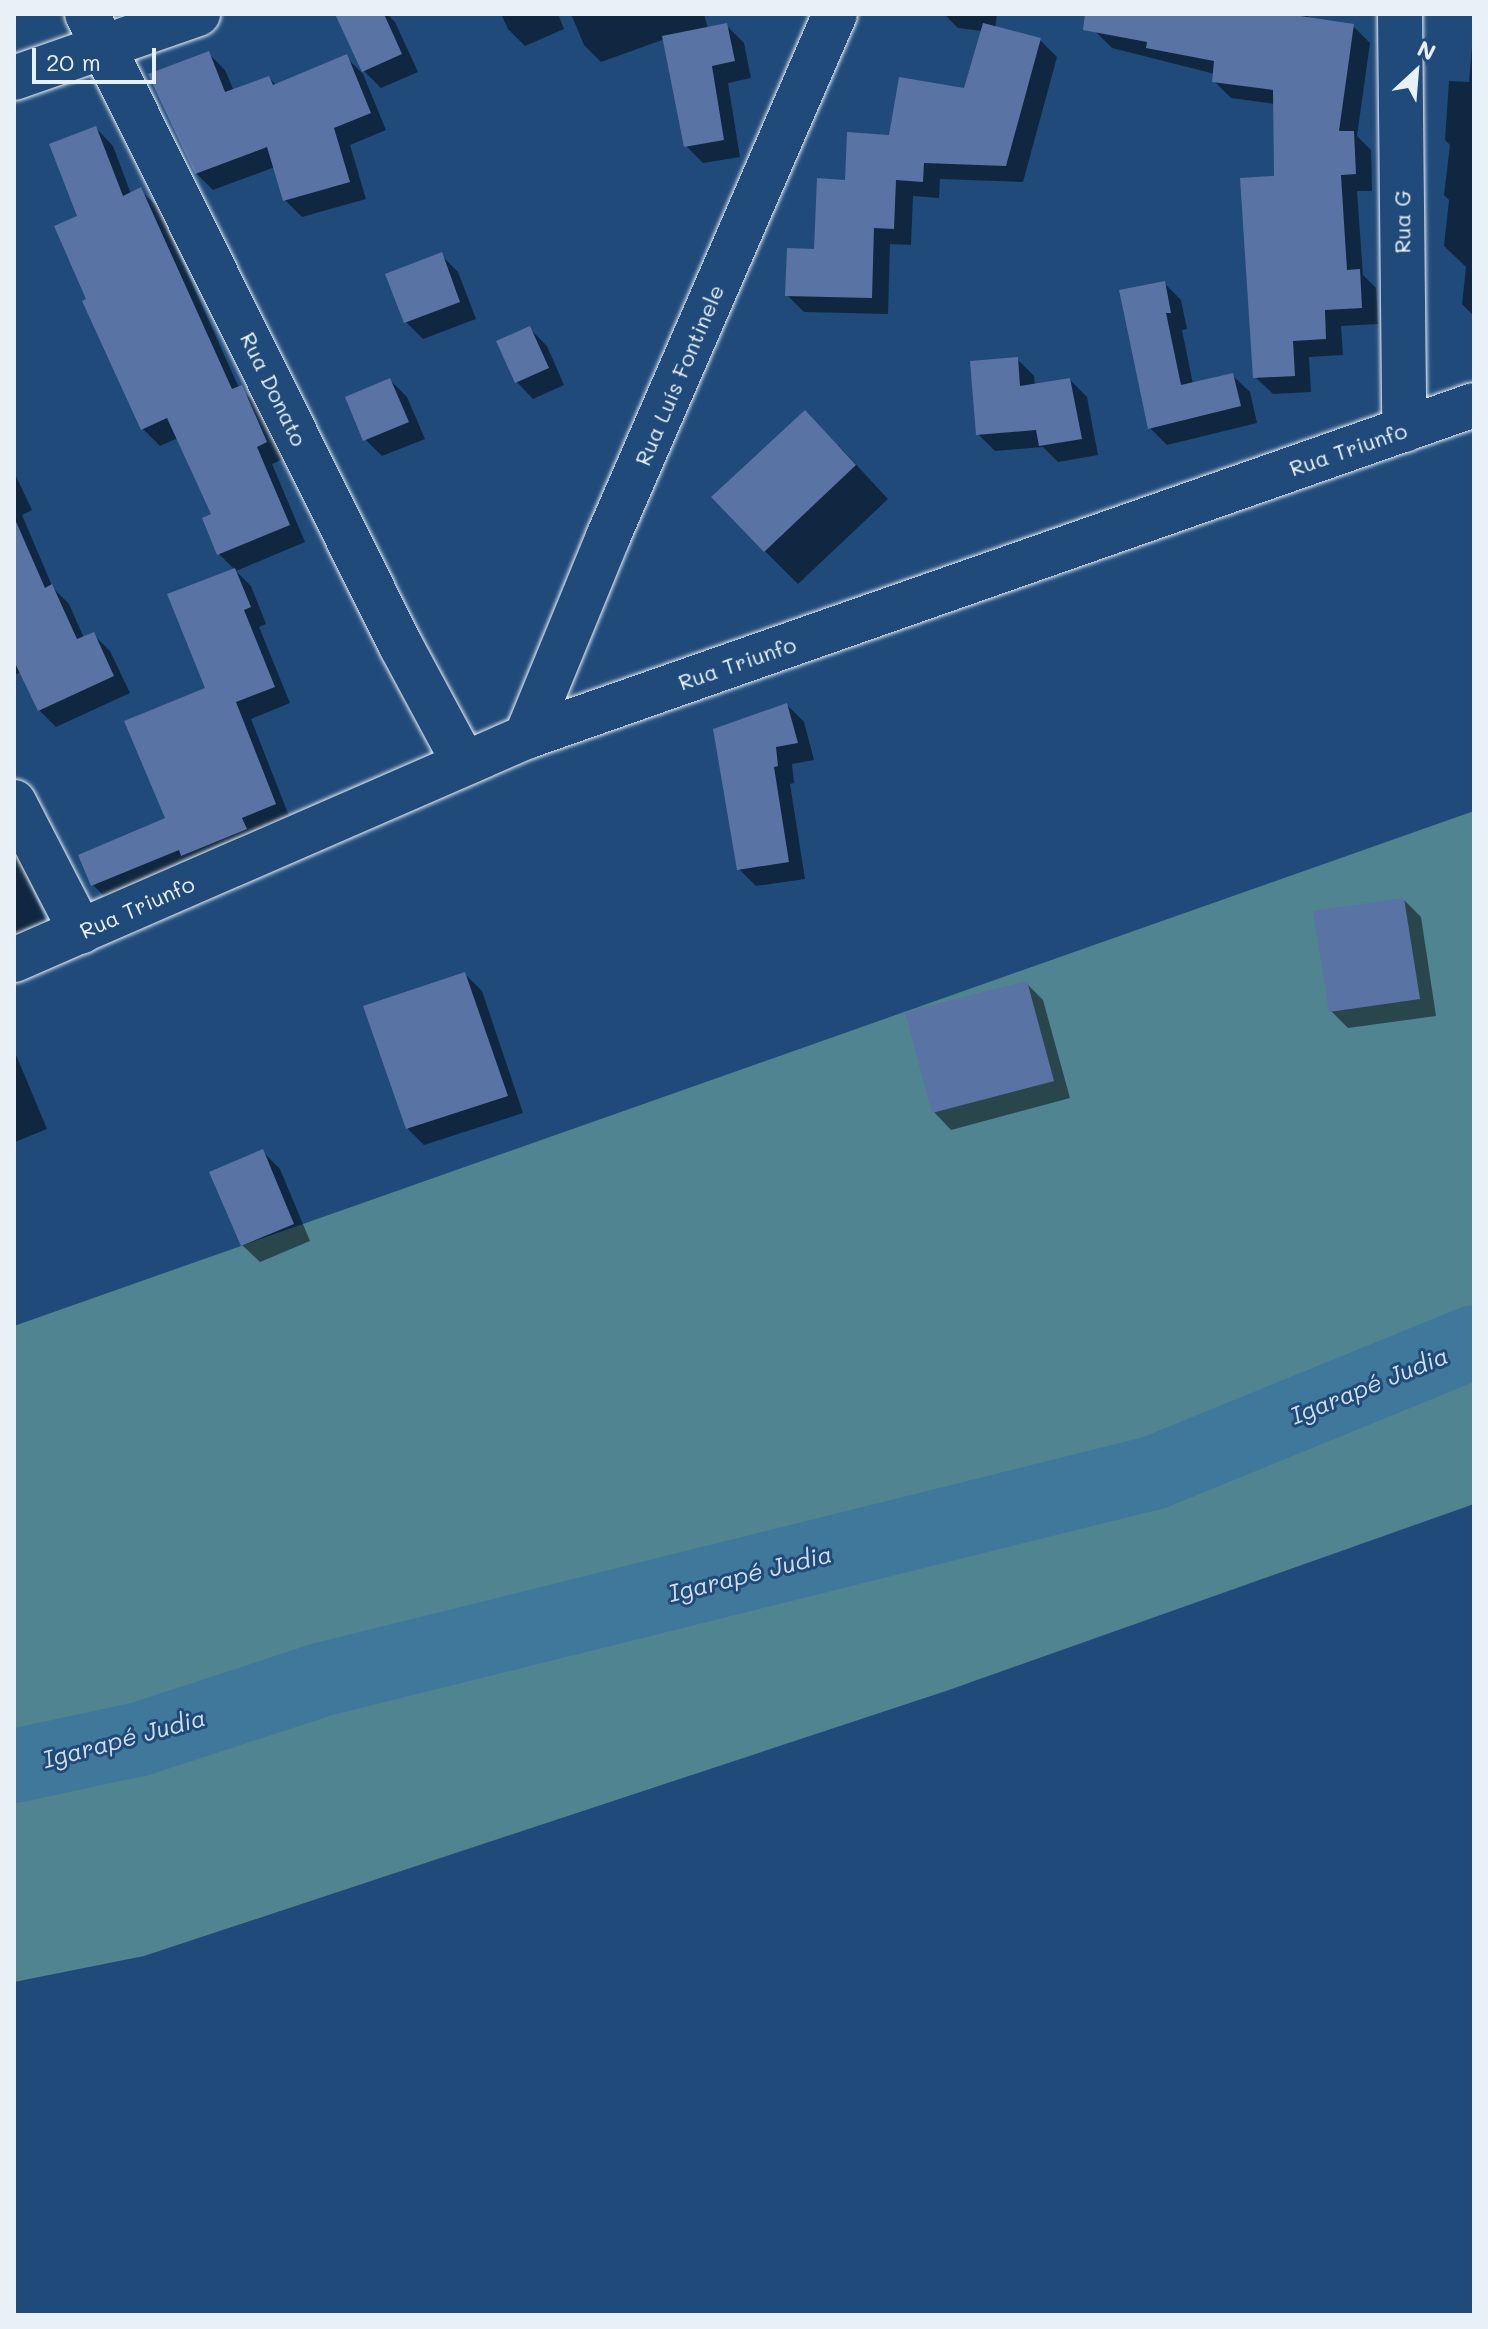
<!DOCTYPE html>
<html>
<head>
<meta charset="utf-8">
<style>
	body { margin:0 }
	#map { position:relative; width:1488px; height:2329px; overflow:hidden; background:#1f4a7a; font-family:Mali,sans-serif }
	div>[style] { position:absolute }
	[style*='--x'] { left:calc(var(--x)*1px); top:calc(var(--y)*1px); width:calc(var(--w)*1px); rotate:calc(var(--a)*1deg) }
	.green>* { inset:0; background:#508491 }
	.shadow>* { inset:0; background:#0007 }
	.river>* { height:74px; margin:-37px; padding:0 37px; transform-origin:37px; border-radius:37px; background:#40789c }
	.building>* { inset:0; background:#5973a4 }
	.roads { filter:drop-shadow(0 0 2px #e8f1f8) drop-shadow(0 0 2px #e8f1f8) }
	.minor>* { height:44px; margin:-22px; padding:0 22px; transform-origin:22px; border-radius:22px; background:#1f4a7a }
	span { translate:-50% -50%; white-space:nowrap; text-align:center; line-height:1.15; -webkit-text-stroke:6px #1f4a7a; paint-order:stroke }
	.street-label { font-size:22px; color:#e8f1f8 }
	.water-label { font-size:24px; color:#cfdfea; font-style:italic }
	.frame { position:absolute; inset:0; border:16px solid #e8f1f8; pointer-events:none }
	.north { position:absolute; left:1376px; top:32px; width:80px; height:80px; -webkit-text-stroke:6px #1f4a7a; paint-order:stroke; rotate:26deg; font-size:22px; font-weight:700; line-height:32px; text-align:center; color:#e8f1f8 }
	.north::after { content:''; display:block; margin:auto; width:28px; height:36px; background:#e8f1f8; clip-path:polygon(50% 0,100% 100%,50% 72%,0 100%) }
	.scale { position:absolute; left:32px; top:48px; width:124px; height:36px; box-sizing:border-box; border:4px solid #e8f1f8; border-top:0; padding-left:10px; font-size:24px; line-height:28px; white-space:nowrap; color:#e8f1f8; -webkit-text-stroke:6px #1f4a7a; paint-order:stroke }
</style>
</head>
<body>
<div id="map">
	<div class="green">
		<div style="clip-path:polygon(1474px 811px,1474px 1504px,946px 1691px,144px 1956px,14px 1982px,14px 1326px)"></div>
	</div>
	<div class="shadow">
		<div style="clip-path:polygon(357px 14px,387px 14px,395px 22px,418px 72px,381px 88px,364px 71px)"></div>
		<div style="clip-path:polygon(501px 14px,558px 14px,564px 29px,525px 46px,508px 29px)"></div>
		<div style="clip-path:polygon(571px 14px,704px 14px,708px 29px,727px 26px,744px 43px,751px 78px,728px 83px,740px 157px,703px 163px,686px 146px,665px 39px,601px 62px,584px 45px)"></div>
		<div style="clip-path:polygon(944px 14px,997px 14px,995px 28px,1040px 40px,1057px 57px,1023px 182px,940px 179px,939px 198px,913px 196px,911px 245px,890px 244px,888px 314px,804px 312px,787px 295px,816px 251px,846px 182px,891px 137px,965px 90px,982px 31px,958px 28px)"></div>
		<div style="clip-path:polygon(1098px 14px,1306px 14px,1311px 20px,1353px 26px,1370px 43px,1357px 136px,1371px 150px,1372px 191px,1357px 191px,1363px 275px,1376px 288px,1378px 324px,1341px 326px,1343px 355px,1309px 357px,1311px 392px,1273px 394px,1255px 377px,1276px 178px,1275px 104px,1231px 98px,1214px 81px,1215px 74px,1112px 48px,1095px 31px)"></div>
		<div style="clip-path:polygon(1473px 35px,1474px 35px,1474px 316px,1462px 304px,1466px 267px,1444px 246px,1449px 200px,1444px 195px,1450px 145px,1445px 140px,1449px 81px,1469px 82px)"></div>
		<div style="clip-path:polygon(208px 53px,225px 70px,234px 91px,269px 78px,276px 85px,346px 57px,363px 74px,386px 130px,350px 145px,366px 199px,302px 217px,285px 200px,275px 167px,213px 190px,196px 173px)"></div>
		<div style="clip-path:polygon(96px 128px,113px 146px,131px 194px,140px 190px,158px 207px,239px 388px,258px 405px,283px 459px,272px 464px,305px 542px,236px 571px,251px 586px,266px 624px,259px 627px,290px 703px,251px 719px,291px 821px,109px 901px,93px 885px,168px 819px,208px 689px,235px 570px,219px 554px,213px 515px,178px 438px,160px 446px,143px 429px,89px 300px,79px 217px)"></div>
		<div style="clip-path:polygon(441px 255px,458px 272px,476px 319px,423px 339px,406px 322px)"></div>
		<div style="clip-path:polygon(1164px 283px,1181px 300px,1187px 329px,1182px 330px,1193px 384px,1232px 375px,1250px 392px,1257px 423px,1167px 445px,1150px 428px)"></div>
		<div style="clip-path:polygon(530px 329px,547px 346px,564px 385px,533px 399px,516px 381px)"></div>
		<div style="clip-path:polygon(1017px 359px,1034px 376px,1035px 386px,1070px 380px,1087px 397px,1098px 455px,1058px 462px,1043px 447px,995px 451px,978px 434px)"></div>
		<div style="clip-path:polygon(390px 380px,407px 397px,425px 439px,382px 456px,365px 439px)"></div>
		<div style="clip-path:polygon(838px 445px,888px 499px,798px 584px,765px 551px)"></div>
		<div style="clip-path:polygon(14px 472px,32px 510px,22px 515px,53px 588px,69px 604px,84px 638px,93px 634px,110px 651px,130px 693px,56px 727px,39px 710px,21px 672px,14px 675px)"></div>
		<div style="clip-path:polygon(787px 705px,804px 722px,814px 760px,792px 764px,794px 783px,790px 784px,805px 879px,756px 886px,739px 869px)"></div>
		<div style="clip-path:polygon(14px 847px,53px 937px,14px 954px)"></div>
		<div style="clip-path:polygon(1404px 900px,1421px 917px,1436px 1016px,1348px 1028px,1331px 1011px)"></div>
		<div style="clip-path:polygon(465px 974px,482px 991px,523px 1113px,424px 1145px,407px 1128px)"></div>
		<div style="clip-path:polygon(1026px 983px,1043px 1000px,1070px 1098px,951px 1130px,934px 1112px)"></div>
		<div style="clip-path:polygon(14px 1050px,47px 1129px,15px 1142px,14px 1142px)"></div>
		<div style="clip-path:polygon(263px 1152px,280px 1169px,310px 1241px,260px 1262px,242px 1245px)"></div>
	</div>
	<div class="river">
		<div style="--x:14;--y:1766;--w:129;--a:-12.1"></div>
		<div style="--x:140;--y:1739;--w:189;--a:-18.1"></div>
		<div style="--x:320;--y:1680;--w:858;--a:-13.96"></div>
		<div style="--x:1153;--y:1473;--w:347;--a:-22.2"></div>
	</div>
	<div class="building">
		<div style="clip-path:polygon(335px 14px,384px 14px,402px 54px,362px 72px)"></div>
		<div style="clip-path:polygon(1085px 14px,1287px 14px,1354px 24px,1339px 131px,1354px 131px,1356px 174px,1341px 175px,1347px 270px,1360px 269px,1362px 308px,1325px 310px,1326px 339px,1293px 341px,1295px 376px,1253px 378px,1240px 178px,1274px 176px,1273px 90px,1212px 82px,1214px 61px,1146px 48px,1147px 42px,1083px 30px)"></div>
		<div style="clip-path:polygon(727px 23px,735px 61px,712px 66px,724px 140px,684px 147px,662px 36px)"></div>
		<div style="clip-path:polygon(983px 23px,1041px 38px,1006px 166px,924px 163px,923px 182px,896px 180px,894px 229px,874px 228px,872px 298px,785px 296px,787px 248px,814px 249px,817px 178px,845px 180px,847px 132px,889px 135px,899px 77px,964px 88px)"></div>
		<div style="clip-path:polygon(209px 51px,225px 92px,269px 76px,273px 85px,347px 54px,371px 113px,334px 128px,350px 182px,283px 201px,267px 147px,195px 174px,148px 74px)"></div>
		<div style="clip-path:polygon(96px 126px,123px 196px,141px 187px,232px 389px,242px 385px,267px 442px,257px 447px,290px 525px,217px 555px,202px 518px,211px 514px,167px 418px,141px 430px,82px 301px,86px 299px,54px 226px,77px 216px,49px 144px)"></div>
		<div style="clip-path:polygon(442px 252px,460px 302px,404px 323px,385px 274px)"></div>
		<div style="clip-path:polygon(1165px 281px,1171px 313px,1166px 313px,1181px 385px,1233px 373px,1241px 406px,1148px 429px,1119px 290px)"></div>
		<div style="clip-path:polygon(530px 326px,549px 368px,515px 383px,496px 341px)"></div>
		<div style="clip-path:polygon(1018px 357px,1020px 386px,1070px 378px,1082px 439px,1039px 446px,1036px 430px,976px 435px,970px 361px)"></div>
		<div style="clip-path:polygon(390px 378px,409px 422px,363px 441px,345px 397px)"></div>
		<div style="clip-path:polygon(805px 410px,856px 465px,764px 552px,711px 497px)"></div>
		<div style="clip-path:polygon(14px 517px,45px 588px,52px 584px,77px 639px,94px 632px,114px 676px,38px 711px,14px 661px)"></div>
		<div style="clip-path:polygon(235px 568px,251px 607px,244px 610px,275px 687px,236px 702px,276px 804px,242px 818px,247px 829px,181px 856px,179px 850px,91px 886px,78px 855px,165px 818px,124px 721px,205px 688px,167px 594px)"></div>
		<div style="clip-path:polygon(787px 703px,798px 743px,776px 747px,778px 766px,774px 767px,789px 862px,737px 870px,713px 729px)"></div>
		<div style="clip-path:polygon(1404px 898px,1420px 999px,1329px 1012px,1313px 911px)"></div>
		<div style="clip-path:polygon(465px 972px,508px 1096px,406px 1129px,363px 1006px)"></div>
		<div style="clip-path:polygon(1027px 981px,1054px 1081px,932px 1113px,905px 1012px)"></div>
		<div style="clip-path:polygon(263px 1149px,294px 1224px,241px 1246px,209px 1172px)"></div>
	</div>
	<div class="roads">
		<div class="minor">
			<div style="--x:87;--y:14;--w:706;--a:63.58"></div>
			<div style="--x:401;--y:646;--w:133;--a:61.7"></div>
			<div style="--x:1400;--y:14;--w:416;--a:89.4"></div>
			<div style="--x:14;--y:78;--w:195;--a:-19.2"></div>
			<div style="--x:526;--y:737;--w:216;--a:-67.7"></div>
			<div style="--x:608;--y:537;--w:570;--a:-66.54"></div>
			<div style="--x:14;--y:802;--w:146;--a:62.7"></div>
			<div style="--x:14;--y:960;--w:558;--a:-23.54"></div>
			<div style="--x:526;--y:737;--w:1004;--a:-19.3"></div>
		</div>
	</div>
	<div class="street-label">
		<span style="left:1402px;top:222px;rotate:-90deg">Rua G</span>
		<span style="left:679px;top:375px;rotate:-67deg">Rua Luís Fontinele</span>
		<span style="left:274px;top:389px;rotate:64deg">Rua Donato</span>
		<span style="left:1348px;top:449px;rotate:-19deg">Rua Triunfo</span>
		<span style="left:737px;top:663px;rotate:-19deg">Rua Triunfo</span>
		<span style="left:137px;top:907px;rotate:-24deg">Rua Triunfo</span>
	</div>
	<div class="water-label">
		<span style="left:1369px;top:1385px;rotate:-22deg">Igarapé Judia</span>
		<span style="left:750px;top:1573px;rotate:-14deg">Igarapé Judia</span>
		<span style="left:124px;top:1738px;rotate:-15deg">Igarapé Judia</span>
	</div>
	<div class="frame"></div>
	<div class="north">N</div>
	<div class="scale">20 m</div>
</div>
</body>
</html>
